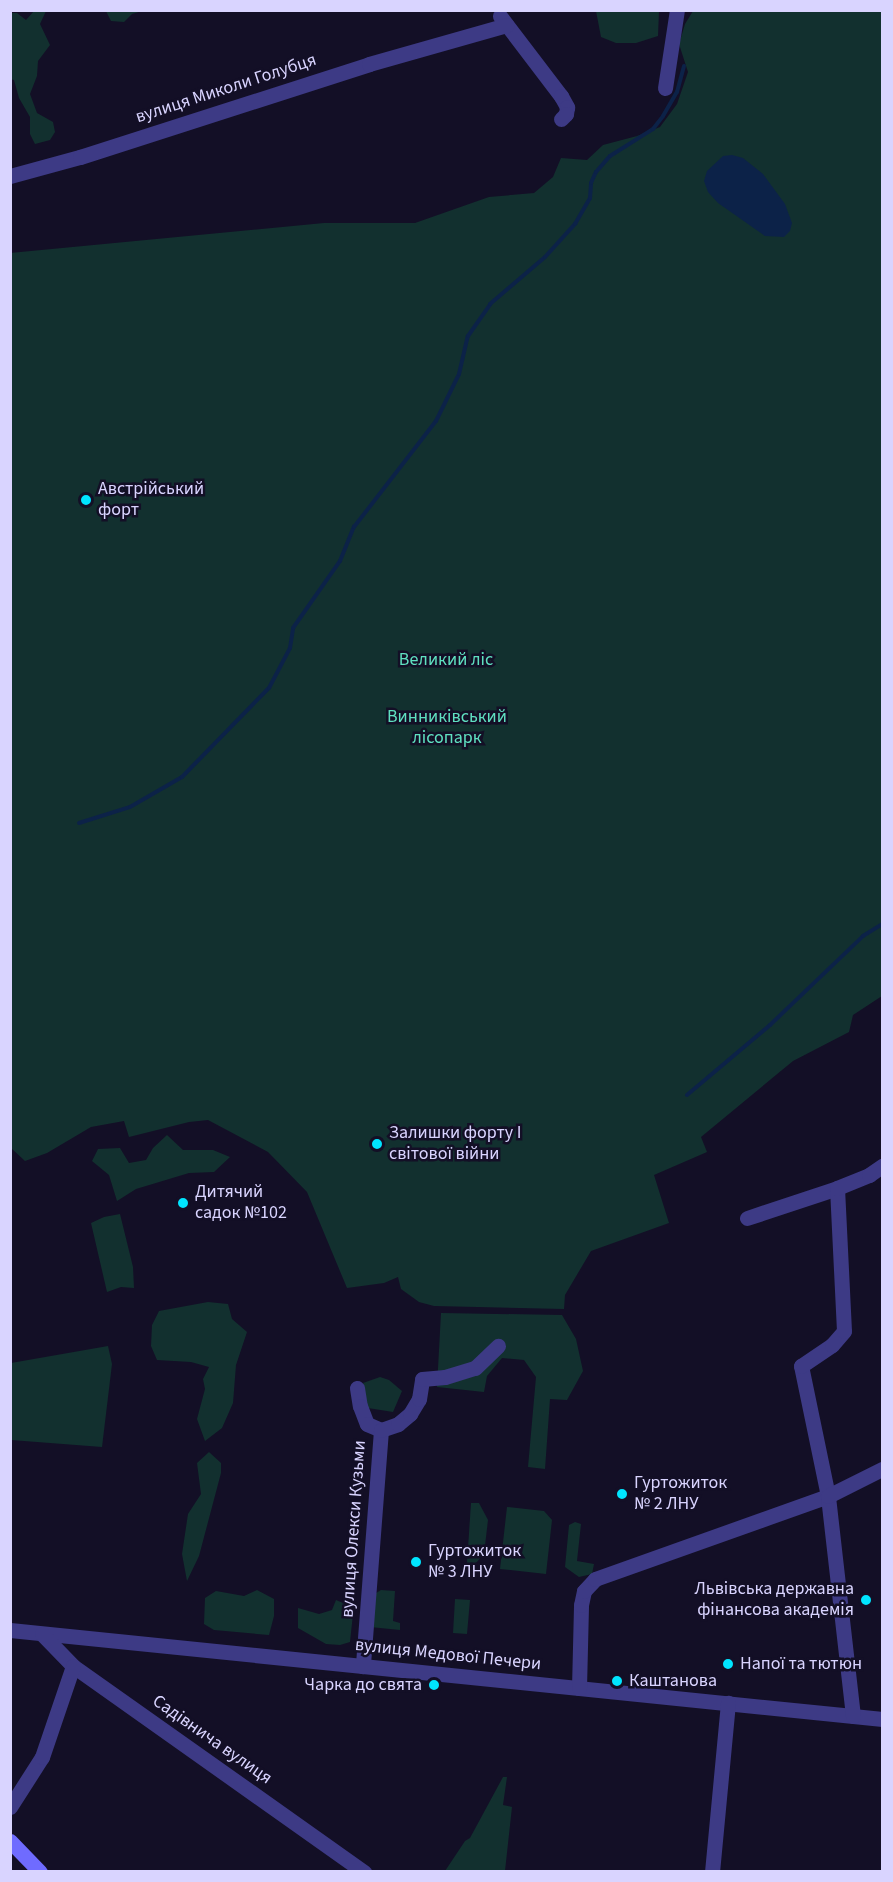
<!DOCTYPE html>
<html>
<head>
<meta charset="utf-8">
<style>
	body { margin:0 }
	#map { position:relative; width:893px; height:1882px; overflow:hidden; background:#130f26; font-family:"Source Sans 3",sans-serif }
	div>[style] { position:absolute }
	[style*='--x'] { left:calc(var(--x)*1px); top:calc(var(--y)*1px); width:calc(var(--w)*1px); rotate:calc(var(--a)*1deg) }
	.green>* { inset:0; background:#12302f }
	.water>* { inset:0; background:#0c2248 }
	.stream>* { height:4px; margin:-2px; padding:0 2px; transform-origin:2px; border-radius:2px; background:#0c2248 }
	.minor>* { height:15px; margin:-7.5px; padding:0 7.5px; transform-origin:7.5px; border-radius:7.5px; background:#3d3a85 }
	.secondary>* { height:15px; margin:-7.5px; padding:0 7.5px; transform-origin:7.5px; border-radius:7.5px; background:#6f6bff }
	.dots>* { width:16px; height:16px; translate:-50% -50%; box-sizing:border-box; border:3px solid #130f26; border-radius:50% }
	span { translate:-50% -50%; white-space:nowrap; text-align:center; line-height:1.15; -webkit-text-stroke:5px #130f26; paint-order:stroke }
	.street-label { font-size:18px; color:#d9d4ff }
	.poi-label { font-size:18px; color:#d9d4ff }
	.left { translate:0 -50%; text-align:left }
	.right { translate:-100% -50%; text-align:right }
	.park-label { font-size:18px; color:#5fe0c0 }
	.frame { position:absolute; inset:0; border:12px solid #d9d4ff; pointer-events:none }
</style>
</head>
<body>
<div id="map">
	<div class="green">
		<div style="clip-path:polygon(34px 11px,46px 11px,40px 24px,50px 45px,38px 61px,37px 76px,30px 94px,37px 113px,53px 122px,55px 132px,50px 140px,35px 144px,30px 134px,30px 117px,19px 98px,14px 80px,10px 79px,11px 13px,17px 13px,26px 20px)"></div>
		<div style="clip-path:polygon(106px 11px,142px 11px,132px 14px,124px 22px,111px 21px)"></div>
		<div style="clip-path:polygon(596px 11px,659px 11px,658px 36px,636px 43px,616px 43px,601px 37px)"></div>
		<div style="clip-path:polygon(693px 11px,882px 11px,882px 996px,853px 1015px,849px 1032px,793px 1061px,701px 1137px,707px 1152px,654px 1175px,669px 1223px,591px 1251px,565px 1295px,564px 1309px,434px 1306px,419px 1302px,401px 1289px,398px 1277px,384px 1283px,347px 1288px,307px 1192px,268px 1152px,208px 1120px,189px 1122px,129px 1137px,124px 1121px,91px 1127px,47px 1153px,25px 1161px,11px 1148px,10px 253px,324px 223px,415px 223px,489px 197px,534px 193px,553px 177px,561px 158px,587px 160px,603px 145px,637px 136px,660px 127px,677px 104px,688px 72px,679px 44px,685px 24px)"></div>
		<div style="clip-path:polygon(167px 1135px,183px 1150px,213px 1150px,230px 1157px,214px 1172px,189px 1173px,136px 1189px,117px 1201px,109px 1175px,92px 1161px,98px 1149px,120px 1148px,129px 1163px,146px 1160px,153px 1148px)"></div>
		<div style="clip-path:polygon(120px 1214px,133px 1267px,134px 1288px,121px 1287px,107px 1292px,91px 1223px,104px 1217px)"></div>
		<div style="clip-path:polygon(208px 1302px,228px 1304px,232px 1319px,247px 1332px,236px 1365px,233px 1403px,222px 1428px,205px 1441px,197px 1419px,205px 1389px,203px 1379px,209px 1367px,191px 1362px,157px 1360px,151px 1346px,152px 1325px,159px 1311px)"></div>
		<div style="clip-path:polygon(441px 1313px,562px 1315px,576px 1339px,583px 1371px,567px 1400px,550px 1399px,545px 1469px,528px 1467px,536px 1377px,524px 1360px,502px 1358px,487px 1376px,484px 1392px,437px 1387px)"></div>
		<div style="clip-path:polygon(108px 1346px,112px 1364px,102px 1447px,11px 1440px,11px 1363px)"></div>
		<div style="clip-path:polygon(380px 1377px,389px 1380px,402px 1391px,393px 1412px,368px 1408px,363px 1383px)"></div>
		<div style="clip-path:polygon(209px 1452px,221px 1463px,221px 1473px,199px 1556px,187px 1581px,182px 1554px,188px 1514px,201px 1494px,197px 1463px)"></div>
		<div style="clip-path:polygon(471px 1503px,479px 1503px,488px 1520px,484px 1554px,475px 1564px,467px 1563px)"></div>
		<div style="clip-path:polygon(507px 1507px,544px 1511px,552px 1520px,546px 1574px,500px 1569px)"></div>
		<div style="clip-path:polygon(575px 1522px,581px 1524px,577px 1561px,594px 1564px,592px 1574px,579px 1577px,565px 1567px,569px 1525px)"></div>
		<div style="clip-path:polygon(257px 1590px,274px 1599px,274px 1616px,269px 1635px,214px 1630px,204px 1624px,205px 1598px,216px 1591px,244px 1596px)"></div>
		<div style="clip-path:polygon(381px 1590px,395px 1591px,393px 1621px,400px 1623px,400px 1630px,370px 1627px,373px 1595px)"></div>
		<div style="clip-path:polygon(355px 1595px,350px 1642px,340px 1645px,326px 1644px,298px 1628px,298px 1608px,319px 1614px,332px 1610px,336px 1600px,343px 1603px)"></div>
		<div style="clip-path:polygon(455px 1599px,470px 1600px,467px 1634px,453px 1633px)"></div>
		<div style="clip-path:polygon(503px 1777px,507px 1777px,503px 1805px,512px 1807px,505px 1871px,445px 1871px,465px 1841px,470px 1838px)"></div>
	</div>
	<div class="water">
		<div style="clip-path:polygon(732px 155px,743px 158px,763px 174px,785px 204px,792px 223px,790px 231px,784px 237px,765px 236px,718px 203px,708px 192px,704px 181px,707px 171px,723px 156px)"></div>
	</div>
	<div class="stream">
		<div style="--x:79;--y:823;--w:53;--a:-17.4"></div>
		<div style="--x:130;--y:807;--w:60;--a:-30"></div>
		<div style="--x:182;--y:777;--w:124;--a:-45.7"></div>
		<div style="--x:269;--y:688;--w:45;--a:-62.3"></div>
		<div style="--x:290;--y:648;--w:20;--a:-81"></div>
		<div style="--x:293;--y:628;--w:82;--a:-55"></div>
		<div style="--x:340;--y:561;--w:37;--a:-68"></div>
		<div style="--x:354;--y:527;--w:134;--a:-52.3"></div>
		<div style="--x:436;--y:421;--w:52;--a:-63.9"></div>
		<div style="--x:459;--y:374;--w:39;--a:-77"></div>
		<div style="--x:468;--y:336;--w:39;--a:-55"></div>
		<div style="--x:490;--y:304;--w:72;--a:-40.5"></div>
		<div style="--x:545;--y:257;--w:45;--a:-47.7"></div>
		<div style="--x:575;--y:224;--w:30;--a:-60"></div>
		<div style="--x:590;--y:198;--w:15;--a:-86"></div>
		<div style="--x:591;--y:183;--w:12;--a:-66"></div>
		<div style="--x:596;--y:172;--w:21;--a:-49"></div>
		<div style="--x:610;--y:156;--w:51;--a:-32.1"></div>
		<div style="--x:653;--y:129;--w:16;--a:-52"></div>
		<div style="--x:663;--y:116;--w:28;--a:-60"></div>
		<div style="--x:677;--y:92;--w:27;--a:-75"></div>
		<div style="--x:687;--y:1095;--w:109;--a:-40.1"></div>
		<div style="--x:770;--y:1025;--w:129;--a:-43.7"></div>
		<div style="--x:863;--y:936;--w:22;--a:-32"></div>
	</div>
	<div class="minor">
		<div style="--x:500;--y:16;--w:101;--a:52.7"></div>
		<div style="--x:561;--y:96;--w:13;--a:61"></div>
		<div style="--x:567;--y:107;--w:7;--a:98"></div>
		<div style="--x:566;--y:114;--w:7;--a:135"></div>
		<div style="--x:665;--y:88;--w:79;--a:-81.3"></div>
		<div style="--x:10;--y:176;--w:73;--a:-15.2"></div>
		<div style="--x:80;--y:157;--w:304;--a:-17.8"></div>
		<div style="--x:369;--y:64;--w:143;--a:-15.8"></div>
		<div style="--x:747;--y:1218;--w:95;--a:-18.4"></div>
		<div style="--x:357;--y:1388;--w:18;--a:81"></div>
		<div style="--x:360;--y:1406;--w:19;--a:69"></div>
		<div style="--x:367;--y:1424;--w:15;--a:23"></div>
		<div style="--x:381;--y:1430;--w:237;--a:94.4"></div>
		<div style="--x:381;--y:1430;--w:18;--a:-19"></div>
		<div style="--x:398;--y:1424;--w:16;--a:-40"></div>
		<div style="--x:410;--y:1414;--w:17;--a:-59"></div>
		<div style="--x:419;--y:1399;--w:20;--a:-81"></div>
		<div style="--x:422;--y:1379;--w:23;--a:-5"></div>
		<div style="--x:445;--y:1377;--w:31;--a:-17"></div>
		<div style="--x:475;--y:1368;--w:32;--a:-44"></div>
		<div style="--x:10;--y:1630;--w:877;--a:5.83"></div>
		<div style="--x:42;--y:1634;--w:45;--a:45.9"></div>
		<div style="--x:73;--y:1666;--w:357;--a:35.3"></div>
		<div style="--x:579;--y:1688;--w:83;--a:-88.6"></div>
		<div style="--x:581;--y:1605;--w:14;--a:-78"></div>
		<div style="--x:584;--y:1591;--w:16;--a:-47"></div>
		<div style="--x:595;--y:1579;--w:247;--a:-19.6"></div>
		<div style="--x:828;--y:1496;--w:133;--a:-101.7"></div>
		<div style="--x:801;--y:1366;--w:37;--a:-34"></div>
		<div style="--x:832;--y:1345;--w:18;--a:-49"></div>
		<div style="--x:844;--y:1331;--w:143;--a:-92.8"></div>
		<div style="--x:837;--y:1188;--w:35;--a:-22"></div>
		<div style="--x:869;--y:1175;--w:16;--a:-35"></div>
		<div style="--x:853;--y:1716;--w:221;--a:-96.5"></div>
		<div style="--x:828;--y:1496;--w:60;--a:-26.6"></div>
		<div style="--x:10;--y:1807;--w:59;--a:-57.4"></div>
		<div style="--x:42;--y:1757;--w:96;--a:-71.2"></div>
		<div style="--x:712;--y:1872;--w:170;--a:-84.6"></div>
	</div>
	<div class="secondary">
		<div style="--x:10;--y:1841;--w:43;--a:45.9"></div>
	</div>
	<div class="dots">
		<div style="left:86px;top:500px;background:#00e5ff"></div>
		<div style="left:377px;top:1144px;background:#00e5ff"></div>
		<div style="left:183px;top:1203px;background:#00e5ff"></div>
		<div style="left:622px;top:1494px;background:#00e5ff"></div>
		<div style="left:416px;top:1562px;background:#00e5ff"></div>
		<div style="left:866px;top:1600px;background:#00e5ff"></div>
		<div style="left:728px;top:1664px;background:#00e5ff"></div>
		<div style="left:617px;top:1681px;background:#00e5ff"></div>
		<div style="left:434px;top:1685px;background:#00e5ff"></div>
	</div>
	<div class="street-label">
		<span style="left:226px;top:89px;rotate:-18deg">вулиця Миколи Голубця</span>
		<span style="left:354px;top:1529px;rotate:-86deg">вулиця Олекси Кузьми</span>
		<span style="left:448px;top:1655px;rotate:6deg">вулиця Медової Печери</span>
		<span style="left:212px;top:1740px;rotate:35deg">Садівнича вулиця</span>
	</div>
	<div class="poi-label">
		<span class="left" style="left:98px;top:500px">Австрійський<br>форт</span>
		<span class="left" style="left:389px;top:1144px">Залишки форту І<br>світової війни</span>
		<span class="left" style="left:195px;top:1203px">Дитячий<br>садок №102</span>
		<span class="left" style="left:634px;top:1494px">Гуртожиток<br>№ 2 ЛНУ</span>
		<span class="left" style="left:428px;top:1562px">Гуртожиток<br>№ 3 ЛНУ</span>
		<span class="right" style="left:854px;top:1600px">Львівська державна<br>фінансова академія</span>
		<span class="left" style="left:740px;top:1664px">Напої та тютюн</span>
		<span class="left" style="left:629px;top:1681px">Каштанова</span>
		<span class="right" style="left:422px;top:1685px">Чарка до свята</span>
	</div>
	<div class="park-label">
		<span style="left:446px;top:660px">Великий ліс</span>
		<span style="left:447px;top:728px">Винниківський<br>лісопарк</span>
	</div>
	<div class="frame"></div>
</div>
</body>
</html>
